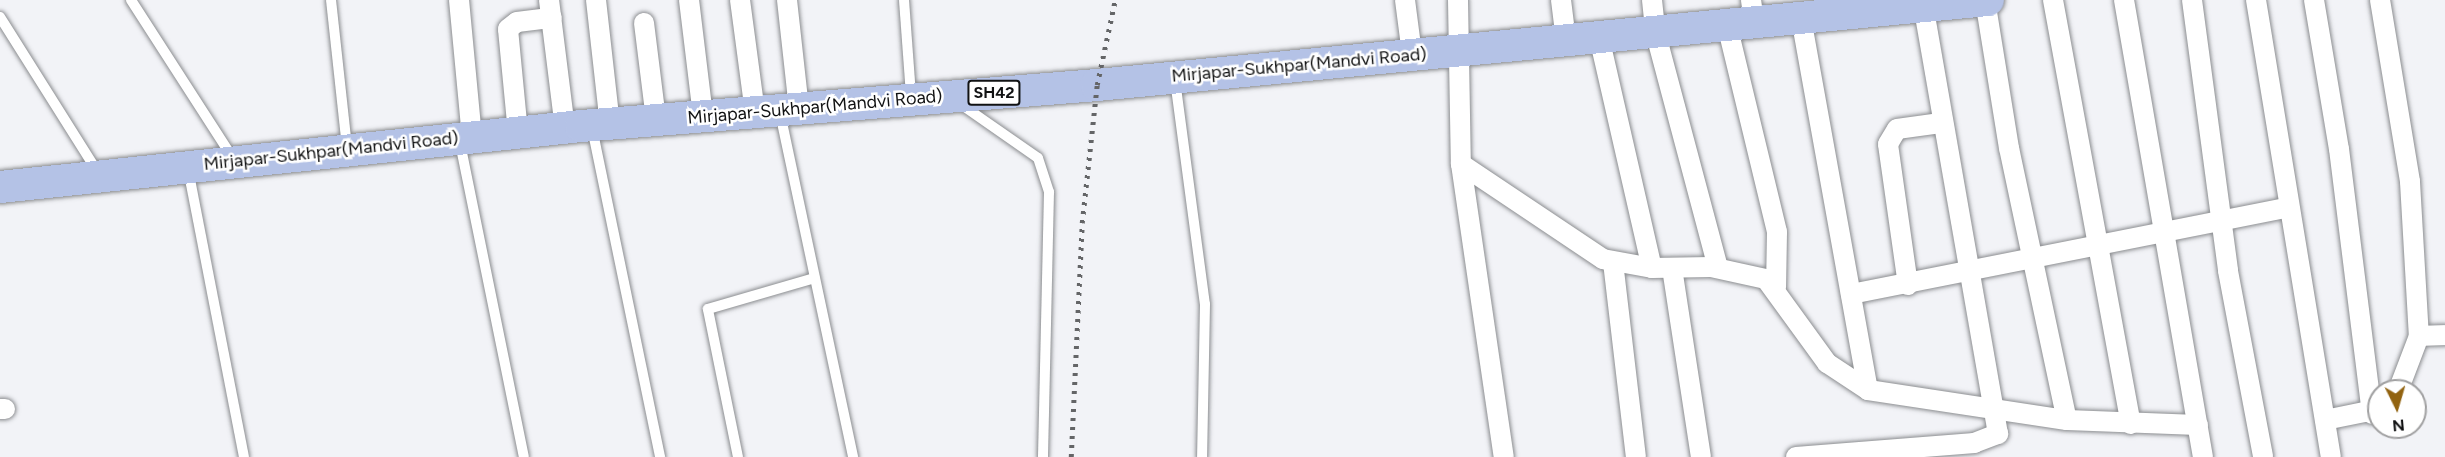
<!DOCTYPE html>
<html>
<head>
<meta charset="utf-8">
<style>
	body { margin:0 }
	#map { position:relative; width:2445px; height:457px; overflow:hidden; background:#f2f3f7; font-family:Figtree,sans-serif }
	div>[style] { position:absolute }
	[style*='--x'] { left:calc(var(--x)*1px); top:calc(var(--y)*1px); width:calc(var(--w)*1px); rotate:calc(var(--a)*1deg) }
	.roads { filter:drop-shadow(0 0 2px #8b8d90) drop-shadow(0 0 2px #8b8d90) }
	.service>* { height:10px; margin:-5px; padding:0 5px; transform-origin:5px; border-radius:5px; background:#fff }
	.minor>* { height:20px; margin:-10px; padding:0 10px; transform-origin:10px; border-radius:10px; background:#fff }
	.primary>* { height:32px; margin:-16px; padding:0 16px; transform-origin:16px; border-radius:16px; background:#b4c2e6 }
	.rail>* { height:4.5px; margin-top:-2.25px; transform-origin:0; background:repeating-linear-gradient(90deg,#646567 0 3px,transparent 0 9px) }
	span { translate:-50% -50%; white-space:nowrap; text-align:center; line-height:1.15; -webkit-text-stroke:5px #fff; paint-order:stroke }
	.shield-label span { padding:2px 4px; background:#fff; border:2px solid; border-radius:4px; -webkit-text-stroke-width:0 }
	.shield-label { font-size:16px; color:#111213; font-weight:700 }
	.street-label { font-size:18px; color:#111213 }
	.north { position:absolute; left:2367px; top:379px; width:60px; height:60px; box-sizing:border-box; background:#fff; border:2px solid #a0a0a1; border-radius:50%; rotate:175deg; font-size:16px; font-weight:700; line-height:24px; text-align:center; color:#111213 }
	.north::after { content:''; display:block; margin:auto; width:21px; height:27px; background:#926310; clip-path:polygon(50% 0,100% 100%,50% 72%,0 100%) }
</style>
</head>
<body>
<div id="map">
	<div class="roads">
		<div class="service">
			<div style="--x:131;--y:0;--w:190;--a:57.2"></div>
			<div style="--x:331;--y:0;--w:148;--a:83.8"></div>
			<div style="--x:904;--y:0;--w:96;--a:85.8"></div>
			<div style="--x:0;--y:17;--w:186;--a:57.8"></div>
			<div style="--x:1175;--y:80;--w:226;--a:82.4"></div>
			<div style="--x:1205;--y:304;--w:153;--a:91.1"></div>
			<div style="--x:959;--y:103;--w:96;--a:34.8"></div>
			<div style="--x:1038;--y:158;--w:36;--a:72"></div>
			<div style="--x:1049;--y:192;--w:265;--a:91.3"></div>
			<div style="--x:780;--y:113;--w:352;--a:78"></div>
			<div style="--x:592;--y:128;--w:336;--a:78.3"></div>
			<div style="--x:460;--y:143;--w:320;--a:78.5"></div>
			<div style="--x:188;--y:169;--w:293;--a:79"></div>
			<div style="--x:738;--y:457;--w:151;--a:-101.5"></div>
			<div style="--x:708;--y:309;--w:111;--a:-16.2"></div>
		</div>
		<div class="minor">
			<div style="--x:459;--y:0;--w:138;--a:84.6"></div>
			<div style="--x:549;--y:0;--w:129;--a:82.9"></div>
			<div style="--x:596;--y:0;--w:125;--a:83.6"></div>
			<div style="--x:689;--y:0;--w:117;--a:83.1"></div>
			<div style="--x:740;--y:0;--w:113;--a:82.4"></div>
			<div style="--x:787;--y:0;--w:109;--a:83.7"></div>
			<div style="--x:1405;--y:0;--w:54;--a:82.6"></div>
			<div style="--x:1458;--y:0;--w:164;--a:89"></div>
			<div style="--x:1461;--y:164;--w:296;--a:81.7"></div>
			<div style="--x:1561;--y:0;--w:40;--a:82.9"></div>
			<div style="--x:1652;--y:0;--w:31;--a:84"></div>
			<div style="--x:1655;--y:31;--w:245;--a:75.1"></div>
			<div style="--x:1751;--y:0;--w:22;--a:82"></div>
			<div style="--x:1985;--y:0;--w:150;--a:80.8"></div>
			<div style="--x:2009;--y:148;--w:278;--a:78"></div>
			<div style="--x:2053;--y:0;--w:431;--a:79.6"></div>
			<div style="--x:2124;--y:0;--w:464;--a:80.2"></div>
			<div style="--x:2192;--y:0;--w:273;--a:82.4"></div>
			<div style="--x:2228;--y:271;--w:189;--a:79.3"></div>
			<div style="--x:2256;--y:0;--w:463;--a:80.7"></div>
			<div style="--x:2314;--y:0;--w:151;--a:80.5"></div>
			<div style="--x:2339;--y:149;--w:267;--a:82.9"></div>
			<div style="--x:2380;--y:0;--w:184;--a:80.6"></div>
			<div style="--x:2410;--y:182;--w:154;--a:86.7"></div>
			<div style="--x:2419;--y:336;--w:59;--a:110.9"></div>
			<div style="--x:1801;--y:18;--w:378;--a:79.8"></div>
			<div style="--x:644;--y:23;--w:98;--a:82.9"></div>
			<div style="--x:1727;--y:25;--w:213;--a:76.4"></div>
			<div style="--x:1777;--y:232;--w:55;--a:91"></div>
			<div style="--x:1599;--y:37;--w:237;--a:77.1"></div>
			<div style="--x:518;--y:133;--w:104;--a:-95.5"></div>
			<div style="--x:508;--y:29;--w:11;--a:-38"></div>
			<div style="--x:517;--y:22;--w:35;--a:-7"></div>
			<div style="--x:1461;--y:164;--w:171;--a:33.8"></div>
			<div style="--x:1603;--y:259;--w:50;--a:10.4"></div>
			<div style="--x:1652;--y:268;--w:59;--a:-1"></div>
			<div style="--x:1711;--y:267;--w:56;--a:12.3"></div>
			<div style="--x:1766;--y:279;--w:104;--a:54"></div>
			<div style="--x:1827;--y:363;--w:49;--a:33.4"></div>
			<div style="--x:1868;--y:390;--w:201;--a:8.6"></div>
			<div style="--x:2067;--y:420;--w:131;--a:2.2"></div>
			<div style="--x:1613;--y:262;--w:196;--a:83.3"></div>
			<div style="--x:1672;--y:268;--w:191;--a:81.3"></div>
			<div style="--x:1908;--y:285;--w:142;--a:-98.1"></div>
			<div style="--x:1888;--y:144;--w:17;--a:-59"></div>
			<div style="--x:1897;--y:129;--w:44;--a:-7.8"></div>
			<div style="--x:1851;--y:294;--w:443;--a:-11.2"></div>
			<div style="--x:2419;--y:336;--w:26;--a:-2"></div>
			<div style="--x:0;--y:409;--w:5;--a:0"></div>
			<div style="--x:2325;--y:420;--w:55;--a:-11.5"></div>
			<div style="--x:1796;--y:457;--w:179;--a:-4.5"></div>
			<div style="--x:1974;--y:443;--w:26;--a:-21"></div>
			<div style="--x:1998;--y:434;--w:435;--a:-99.9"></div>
		</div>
		<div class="primary">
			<div style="--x:0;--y:187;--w:584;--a:-5.99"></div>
			<div style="--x:581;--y:126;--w:518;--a:-4.54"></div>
			<div style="--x:1097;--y:85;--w:895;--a:-5.45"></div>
		</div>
	</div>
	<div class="rail">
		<div style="--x:1071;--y:457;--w:234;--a:-87.3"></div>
		<div style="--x:1082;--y:223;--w:139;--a:-83.8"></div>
		<div style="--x:1097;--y:85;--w:87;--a:-78"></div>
	</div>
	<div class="shield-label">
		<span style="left:994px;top:93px">SH42</span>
	</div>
	<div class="street-label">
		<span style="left:1299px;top:65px;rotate:-5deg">Mirjapar-Sukhpar(Mandvi Road)</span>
		<span style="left:815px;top:107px;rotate:-5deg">Mirjapar-Sukhpar(Mandvi Road)</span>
		<span style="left:331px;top:151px;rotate:-6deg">Mirjapar-Sukhpar(Mandvi Road)</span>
	</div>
	<div class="north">N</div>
</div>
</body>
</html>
